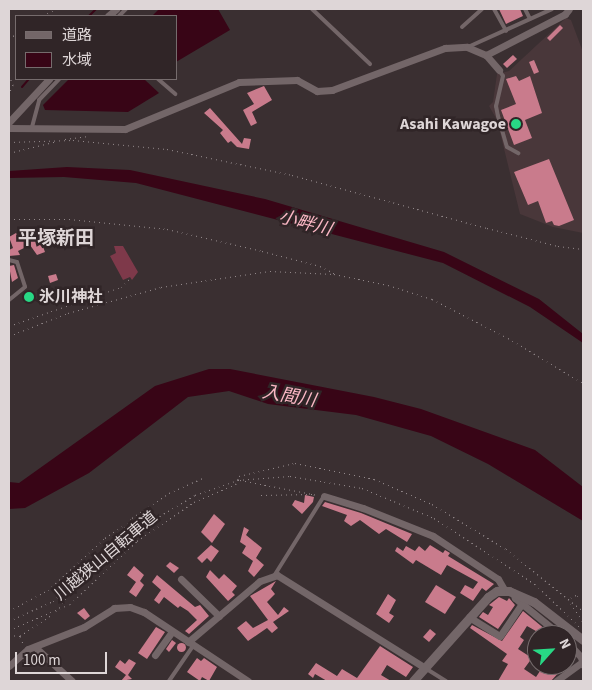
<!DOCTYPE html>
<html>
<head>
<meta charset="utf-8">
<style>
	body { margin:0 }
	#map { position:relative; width:592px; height:690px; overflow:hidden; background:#3a2f31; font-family:"Source Sans 3","Noto Sans JP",sans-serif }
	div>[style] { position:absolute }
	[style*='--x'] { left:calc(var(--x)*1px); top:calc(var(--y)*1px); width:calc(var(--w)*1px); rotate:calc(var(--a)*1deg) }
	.built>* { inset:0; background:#49373a }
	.green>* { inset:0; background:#7e394a }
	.water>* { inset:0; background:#380516 }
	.stream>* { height:2px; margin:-1px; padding:0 1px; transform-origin:1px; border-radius:1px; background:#380516 }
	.building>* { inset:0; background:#c97b8c }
	.round { border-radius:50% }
	.path>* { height:1px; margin-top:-0.5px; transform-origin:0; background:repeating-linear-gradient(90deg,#948a8c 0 1px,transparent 0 5px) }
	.service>* { height:4px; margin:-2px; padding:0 2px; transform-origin:2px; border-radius:2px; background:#736668 }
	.minor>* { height:7px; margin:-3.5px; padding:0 3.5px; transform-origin:3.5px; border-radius:3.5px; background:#736668 }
	.tertiary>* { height:9px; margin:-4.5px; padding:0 4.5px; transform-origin:4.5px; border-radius:4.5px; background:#736668 }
	.dots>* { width:14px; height:14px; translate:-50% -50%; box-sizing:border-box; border:2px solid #302527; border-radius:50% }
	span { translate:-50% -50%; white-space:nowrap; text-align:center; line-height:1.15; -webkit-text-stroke:5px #302527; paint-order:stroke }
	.poi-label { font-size:16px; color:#ded6d7; font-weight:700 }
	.right { translate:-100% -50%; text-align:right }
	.left { translate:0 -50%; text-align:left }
	.street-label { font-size:16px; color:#ded6d7 }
	.water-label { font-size:18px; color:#fab7c4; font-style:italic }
	.quarter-label { font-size:19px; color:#ded6d7; font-weight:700 }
	.frame { position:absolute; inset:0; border:10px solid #ded6d7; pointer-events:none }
	.legend { position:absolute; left:15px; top:15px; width:162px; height:65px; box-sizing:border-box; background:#302527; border:1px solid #766c6d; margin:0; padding:6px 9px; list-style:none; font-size:15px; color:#ded6d7 }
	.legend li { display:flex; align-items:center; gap:10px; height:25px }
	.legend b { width:25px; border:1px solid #766c6d }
	.north { position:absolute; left:527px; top:625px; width:50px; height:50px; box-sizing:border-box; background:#302527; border:1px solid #766c6d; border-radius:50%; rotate:64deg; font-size:14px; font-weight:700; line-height:20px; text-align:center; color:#ded6d7 }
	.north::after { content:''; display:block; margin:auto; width:18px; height:22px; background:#28d885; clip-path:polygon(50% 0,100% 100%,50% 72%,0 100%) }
	.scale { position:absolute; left:15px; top:652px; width:92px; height:22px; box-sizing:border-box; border:2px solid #ded6d7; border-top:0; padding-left:6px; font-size:15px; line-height:18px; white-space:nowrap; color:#ded6d7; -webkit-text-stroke:4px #302527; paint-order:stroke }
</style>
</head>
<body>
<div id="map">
	<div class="built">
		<div style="clip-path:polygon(566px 18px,571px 20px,583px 52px,583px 233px,553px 227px,520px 214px,497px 120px,489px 106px,493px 102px,497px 74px,509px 71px)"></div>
	</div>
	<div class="green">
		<div style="clip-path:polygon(114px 246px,123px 246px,138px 272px,132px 280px,130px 277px,123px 280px,110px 256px,116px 253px)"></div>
	</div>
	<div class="water">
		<div style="clip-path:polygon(159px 9px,218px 9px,230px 30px,176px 62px,176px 16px,152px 16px)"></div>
		<div style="clip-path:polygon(69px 79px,144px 79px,159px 93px,128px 112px,45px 110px,43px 105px)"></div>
		<div style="clip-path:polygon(67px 167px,130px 170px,265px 199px,444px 252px,539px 299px,583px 334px,583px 343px,530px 307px,443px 263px,136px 183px,64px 177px,9px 178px,9px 171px)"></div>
		<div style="clip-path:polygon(209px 369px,230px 369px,374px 397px,421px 409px,535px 450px,583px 487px,583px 521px,488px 464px,431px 436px,356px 415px,268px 404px,229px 391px,188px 397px,89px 473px,25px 508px,9px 509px,9px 482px,19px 483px,155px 386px)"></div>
	</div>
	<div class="stream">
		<div style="--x:89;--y:16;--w:10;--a:-45"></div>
		<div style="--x:22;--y:87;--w:11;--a:-49"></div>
	</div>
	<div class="building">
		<div style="clip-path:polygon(499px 9px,520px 9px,523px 16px,506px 24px)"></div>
		<div style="clip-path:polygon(560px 25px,563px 28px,550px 41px,547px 38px)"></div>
		<div style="clip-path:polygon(513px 55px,517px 59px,507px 68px,503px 64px)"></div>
		<div style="clip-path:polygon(534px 60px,539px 72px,534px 74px,529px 62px)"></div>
		<div style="clip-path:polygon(516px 76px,519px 81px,530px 76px,542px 113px,525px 120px,532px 138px,514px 145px,501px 110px,516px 104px,506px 79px)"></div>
		<div style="clip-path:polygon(264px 86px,272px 100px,252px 112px,257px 123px,251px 126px,243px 110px,254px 104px,247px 93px)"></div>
		<div style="clip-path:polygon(210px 108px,242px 144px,244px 138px,251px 139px,249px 149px,237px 147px,231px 141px,228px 143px,220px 133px,223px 130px,204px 113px)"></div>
		<div style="clip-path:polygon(549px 159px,574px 220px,559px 226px,554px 225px,552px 221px,546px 223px,538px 201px,528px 205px,514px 172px)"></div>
		<div style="clip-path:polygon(37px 231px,45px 252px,37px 255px,30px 245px,18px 251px,20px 255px,9px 256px,9px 250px,13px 248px,9px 237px,16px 233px,19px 238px,23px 236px,24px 239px)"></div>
		<div style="clip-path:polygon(14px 265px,18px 278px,12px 282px,9px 266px)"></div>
		<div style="clip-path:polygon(56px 274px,58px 280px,50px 283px,48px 276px)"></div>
		<div style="clip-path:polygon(305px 495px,314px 497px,313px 502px,302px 514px,292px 505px,295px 500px,304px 503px)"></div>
		<div style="clip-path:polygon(325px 502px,361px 513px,412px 534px,407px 542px,386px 529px,379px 534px,360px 520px,351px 526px,344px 521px,347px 515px,322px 506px)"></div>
		<div style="clip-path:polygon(214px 514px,225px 524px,212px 543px,201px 532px)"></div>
		<div style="clip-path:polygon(244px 527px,249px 530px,246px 535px,262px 548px,256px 558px,264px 565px,254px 577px,248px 571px,253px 561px,242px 553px,246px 546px,240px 542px)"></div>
		<div style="clip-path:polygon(211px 545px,219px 551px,211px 562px,207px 558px,202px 563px,197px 558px)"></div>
		<div style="clip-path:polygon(430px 545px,443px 553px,445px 550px,450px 553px,448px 556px,494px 584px,486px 591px,482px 588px,473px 601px,460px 593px,465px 585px,473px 589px,478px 582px,447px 565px,441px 575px,416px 560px,413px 564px,395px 551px,397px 547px,403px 551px,406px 546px,415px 551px,419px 546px,425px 551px)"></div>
		<div style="clip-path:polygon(170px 562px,179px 568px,174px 573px,166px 566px)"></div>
		<div style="clip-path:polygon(134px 566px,144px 575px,140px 581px,144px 585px,136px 597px,129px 592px,136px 582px,127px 575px)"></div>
		<div style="clip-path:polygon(210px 570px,219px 579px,224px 574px,237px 586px,232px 592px,235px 595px,228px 601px,206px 577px)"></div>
		<div style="clip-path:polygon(157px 575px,195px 607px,200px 605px,209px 616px,189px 634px,185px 631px,197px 620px,188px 611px,180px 606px,178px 608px,164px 597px,159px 604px,154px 600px,161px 590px,152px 582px)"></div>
		<div style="clip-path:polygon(276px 581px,271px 589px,275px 594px,267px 602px,278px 615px,284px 607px,289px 611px,273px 622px,278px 628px,272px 633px,267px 628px,248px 641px,237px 628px,246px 621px,253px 628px,268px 620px,250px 596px)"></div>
		<div style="clip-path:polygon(436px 585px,456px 597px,445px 614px,425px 602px)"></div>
		<div style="clip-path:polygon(388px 594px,396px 600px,389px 613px,394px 616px,389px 623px,376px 614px)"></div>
		<div style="clip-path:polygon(499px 597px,507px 601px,509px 598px,515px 605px,498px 629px,479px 617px,483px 612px,488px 615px,493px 607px,489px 605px)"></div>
		<div style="clip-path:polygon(84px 608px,90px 616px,85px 620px,77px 613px)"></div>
		<div style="clip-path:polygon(523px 611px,546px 630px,543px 635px,527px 626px,520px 637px,524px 640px,518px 649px,532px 658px,524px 669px,536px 677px,544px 665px,554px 665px,561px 670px,551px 681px,498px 681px,508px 664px,502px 661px,507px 654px,470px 628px,472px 625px,502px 641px)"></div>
		<div style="clip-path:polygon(156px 627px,165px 632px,147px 659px,138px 653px)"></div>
		<div style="clip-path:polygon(430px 629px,436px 634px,429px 642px,423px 637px)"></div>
		<div style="clip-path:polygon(172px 640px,176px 643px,169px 652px,166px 649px)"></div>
		<div class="round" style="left:176.5px;top:642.5px;width:9px;height:9px"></div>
		<div style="clip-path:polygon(380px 646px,413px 667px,406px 677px,387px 665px,381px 675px,391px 681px,327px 681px,315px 674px,313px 678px,308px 674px,316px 663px,337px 676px,342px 669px,357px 678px)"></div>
		<div style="clip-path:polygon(197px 658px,201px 661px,204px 658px,217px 667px,209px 681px,202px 677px,200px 681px,187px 672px)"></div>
		<div style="clip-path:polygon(129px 659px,136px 663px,128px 675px,132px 679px,121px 681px,126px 675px,115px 667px,120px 660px,125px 664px)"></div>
	</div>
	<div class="path">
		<div style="--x:79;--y:9;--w:3;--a:45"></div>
		<div style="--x:43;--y:16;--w:14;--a:-30"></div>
		<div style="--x:9;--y:39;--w:9;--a:-36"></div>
		<div style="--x:9;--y:75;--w:11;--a:68"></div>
		<div style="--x:13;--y:85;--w:9;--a:117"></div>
		<div style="--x:65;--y:139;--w:24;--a:-7"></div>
		<div style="--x:9;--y:142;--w:64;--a:-1.8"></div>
		<div style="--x:73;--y:140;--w:94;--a:5.5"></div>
		<div style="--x:167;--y:149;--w:128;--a:11.7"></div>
		<div style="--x:292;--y:175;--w:202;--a:15.2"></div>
		<div style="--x:487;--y:228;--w:73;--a:14.2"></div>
		<div style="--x:558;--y:246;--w:25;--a:7"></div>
		<div style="--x:9;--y:153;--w:49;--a:-14"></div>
		<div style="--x:9;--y:219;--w:60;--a:0"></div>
		<div style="--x:69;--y:219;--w:99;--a:5.8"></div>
		<div style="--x:167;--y:229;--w:98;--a:13"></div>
		<div style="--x:262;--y:251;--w:60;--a:14.5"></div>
		<div style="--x:320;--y:266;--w:16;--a:27"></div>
		<div style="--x:9;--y:326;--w:119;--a:-19.2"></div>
		<div style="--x:121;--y:287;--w:12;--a:-42"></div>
		<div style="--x:9;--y:336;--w:63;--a:-21.3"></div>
		<div style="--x:68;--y:313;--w:97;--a:-15.6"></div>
		<div style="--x:161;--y:287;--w:110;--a:-8.4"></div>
		<div style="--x:270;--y:271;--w:64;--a:2.7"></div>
		<div style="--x:334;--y:274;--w:55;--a:11.5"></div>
		<div style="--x:388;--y:285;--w:46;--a:17.7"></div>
		<div style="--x:432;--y:299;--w:85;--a:27.2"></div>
		<div style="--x:508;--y:338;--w:87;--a:31"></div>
		<div style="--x:240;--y:480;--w:79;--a:10.9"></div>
		<div style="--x:261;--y:495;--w:52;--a:-1.1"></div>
		<div style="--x:79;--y:581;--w:82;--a:-49.9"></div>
		<div style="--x:132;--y:518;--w:45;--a:-34"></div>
		<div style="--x:169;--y:493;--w:37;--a:-24"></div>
		<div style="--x:583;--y:598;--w:8;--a:-157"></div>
		<div style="--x:576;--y:595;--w:9;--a:153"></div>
		<div style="--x:568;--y:599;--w:27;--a:57"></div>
		<div style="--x:9;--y:611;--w:44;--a:-28.3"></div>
		<div style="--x:48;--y:590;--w:77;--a:-42.4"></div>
		<div style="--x:105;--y:538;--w:22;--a:-34"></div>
		<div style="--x:56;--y:611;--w:34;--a:-53"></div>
		<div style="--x:9;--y:621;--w:48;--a:-24.4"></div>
		<div style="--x:53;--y:601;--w:111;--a:-40.3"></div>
		<div style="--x:138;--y:529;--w:66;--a:-30.8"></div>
		<div style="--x:195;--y:495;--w:46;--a:-19.2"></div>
		<div style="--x:238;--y:480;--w:52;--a:-4.4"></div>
		<div style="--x:290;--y:476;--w:73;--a:9.5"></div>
		<div style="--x:362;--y:488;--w:78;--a:22.6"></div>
		<div style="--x:434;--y:518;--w:121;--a:33.2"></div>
		<div style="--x:535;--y:584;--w:66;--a:43.8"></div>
		<div style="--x:9;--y:630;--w:66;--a:-23.1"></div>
		<div style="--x:70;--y:604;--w:92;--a:-43.2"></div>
		<div style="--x:137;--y:541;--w:69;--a:-34.4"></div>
		<div style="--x:194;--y:502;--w:46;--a:-23.2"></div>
		<div style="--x:236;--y:484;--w:9;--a:-69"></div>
		<div style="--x:239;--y:476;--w:57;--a:-13.1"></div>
		<div style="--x:295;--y:463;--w:81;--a:11.4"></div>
		<div style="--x:374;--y:479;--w:63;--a:23.3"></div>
		<div style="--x:432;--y:504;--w:87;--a:31.3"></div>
		<div style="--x:506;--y:549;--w:99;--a:38.8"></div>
		<div style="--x:9;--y:635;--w:11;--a:5"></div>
		<div style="--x:20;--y:636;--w:37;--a:-34"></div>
		<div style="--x:20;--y:637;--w:9;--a:63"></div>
	</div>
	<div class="service">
		<div style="--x:312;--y:9;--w:80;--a:43.5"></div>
		<div style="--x:494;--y:9;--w:25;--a:61"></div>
		<div style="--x:525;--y:9;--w:11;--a:63"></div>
		<div style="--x:119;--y:16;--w:10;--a:-45"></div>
		<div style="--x:462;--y:27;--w:27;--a:-42"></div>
		<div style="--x:468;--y:47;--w:92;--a:-24.3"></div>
		<div style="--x:499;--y:70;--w:7;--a:56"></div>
		<div style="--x:503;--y:76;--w:31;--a:103"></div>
		<div style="--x:496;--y:106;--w:10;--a:79"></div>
		<div style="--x:498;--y:116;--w:32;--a:74"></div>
		<div style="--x:507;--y:147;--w:13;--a:29"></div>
		<div style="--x:158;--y:79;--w:23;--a:41"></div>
		<div style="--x:32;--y:127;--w:28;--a:-75"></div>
		<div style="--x:39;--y:100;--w:29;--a:-46"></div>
		<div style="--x:9;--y:260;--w:8;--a:14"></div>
		<div style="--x:17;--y:262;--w:26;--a:72"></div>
		<div style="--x:25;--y:287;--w:21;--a:141"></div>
		<div style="--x:274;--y:576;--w:94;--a:-58"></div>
		<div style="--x:425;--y:668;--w:25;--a:32"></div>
		<div style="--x:169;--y:681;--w:42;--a:-55.6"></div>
	</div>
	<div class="minor">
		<div style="--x:108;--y:16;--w:11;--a:-41"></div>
		<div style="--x:486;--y:55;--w:89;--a:-27.4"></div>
		<div style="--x:565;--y:14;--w:6;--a:-51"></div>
		<div style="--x:9;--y:122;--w:59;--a:-47.1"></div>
		<div style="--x:9;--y:128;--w:116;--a:0.5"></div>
		<div style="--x:125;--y:129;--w:123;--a:-22.4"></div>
		<div style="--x:239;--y:82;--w:58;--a:-2"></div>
		<div style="--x:297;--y:80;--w:23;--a:29"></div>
		<div style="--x:317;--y:91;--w:15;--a:-4"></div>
		<div style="--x:332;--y:90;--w:121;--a:-20.4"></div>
		<div style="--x:445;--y:48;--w:22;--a:-3"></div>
		<div style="--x:467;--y:47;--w:21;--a:23"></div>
		<div style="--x:486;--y:55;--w:20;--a:49"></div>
		<div style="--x:324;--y:496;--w:41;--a:17.1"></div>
		<div style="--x:363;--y:508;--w:75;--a:21.8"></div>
		<div style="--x:433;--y:536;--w:78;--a:33.5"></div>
		<div style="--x:498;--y:579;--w:14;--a:60"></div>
		<div style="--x:181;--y:579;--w:53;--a:44.2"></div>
		<div style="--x:513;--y:592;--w:6;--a:72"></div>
		<div style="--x:515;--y:598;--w:58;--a:39.4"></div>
		<div style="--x:469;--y:617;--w:36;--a:32"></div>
		<div style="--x:500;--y:636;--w:40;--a:-56"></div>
		<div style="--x:188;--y:642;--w:94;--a:-40.3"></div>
		<div style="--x:260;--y:581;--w:18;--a:-19"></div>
		<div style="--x:277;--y:575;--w:175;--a:32.1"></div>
		<div style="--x:567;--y:642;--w:21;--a:47"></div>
		<div style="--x:581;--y:657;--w:8;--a:76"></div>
		<div style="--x:35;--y:647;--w:50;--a:42.6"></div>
		<div style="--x:155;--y:655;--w:29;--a:-54"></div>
		<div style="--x:9;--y:666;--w:25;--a:-42"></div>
		<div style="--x:28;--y:649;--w:60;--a:-21.4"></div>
		<div style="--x:84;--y:627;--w:36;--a:-32"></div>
		<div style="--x:114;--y:608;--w:16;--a:-4"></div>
		<div style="--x:130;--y:607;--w:15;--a:20"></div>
		<div style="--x:144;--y:612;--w:125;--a:33.6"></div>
		<div style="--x:556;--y:681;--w:31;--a:-36"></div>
	</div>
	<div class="tertiary">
		<div style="--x:413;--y:681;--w:113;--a:-48.2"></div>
		<div style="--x:488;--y:597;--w:11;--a:-34"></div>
		<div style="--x:497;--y:591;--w:12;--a:0"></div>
		<div style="--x:509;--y:591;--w:27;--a:24"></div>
		<div style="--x:534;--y:602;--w:62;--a:37.8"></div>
	</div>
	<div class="dots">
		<div style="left:516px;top:124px;background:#28d885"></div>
		<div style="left:29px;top:297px;background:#28d885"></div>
	</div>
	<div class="poi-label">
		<span class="right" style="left:506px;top:124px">Asahi Kawagoe</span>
		<span class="left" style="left:39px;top:297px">氷川神社</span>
	</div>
	<div class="street-label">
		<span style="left:106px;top:556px;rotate:-40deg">川越狭山自転車道</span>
	</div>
	<div class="water-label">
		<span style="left:305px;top:224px;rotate:15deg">小畔川</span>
		<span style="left:289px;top:397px;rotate:10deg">入間川</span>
	</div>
	<div class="quarter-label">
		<span style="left:56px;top:239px">平塚新田</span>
	</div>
	<div class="frame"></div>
	<ul class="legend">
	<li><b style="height:6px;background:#736668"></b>道路</li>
	<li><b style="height:14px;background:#380516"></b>水域</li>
	</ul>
	<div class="north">N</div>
	<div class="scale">100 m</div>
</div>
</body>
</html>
